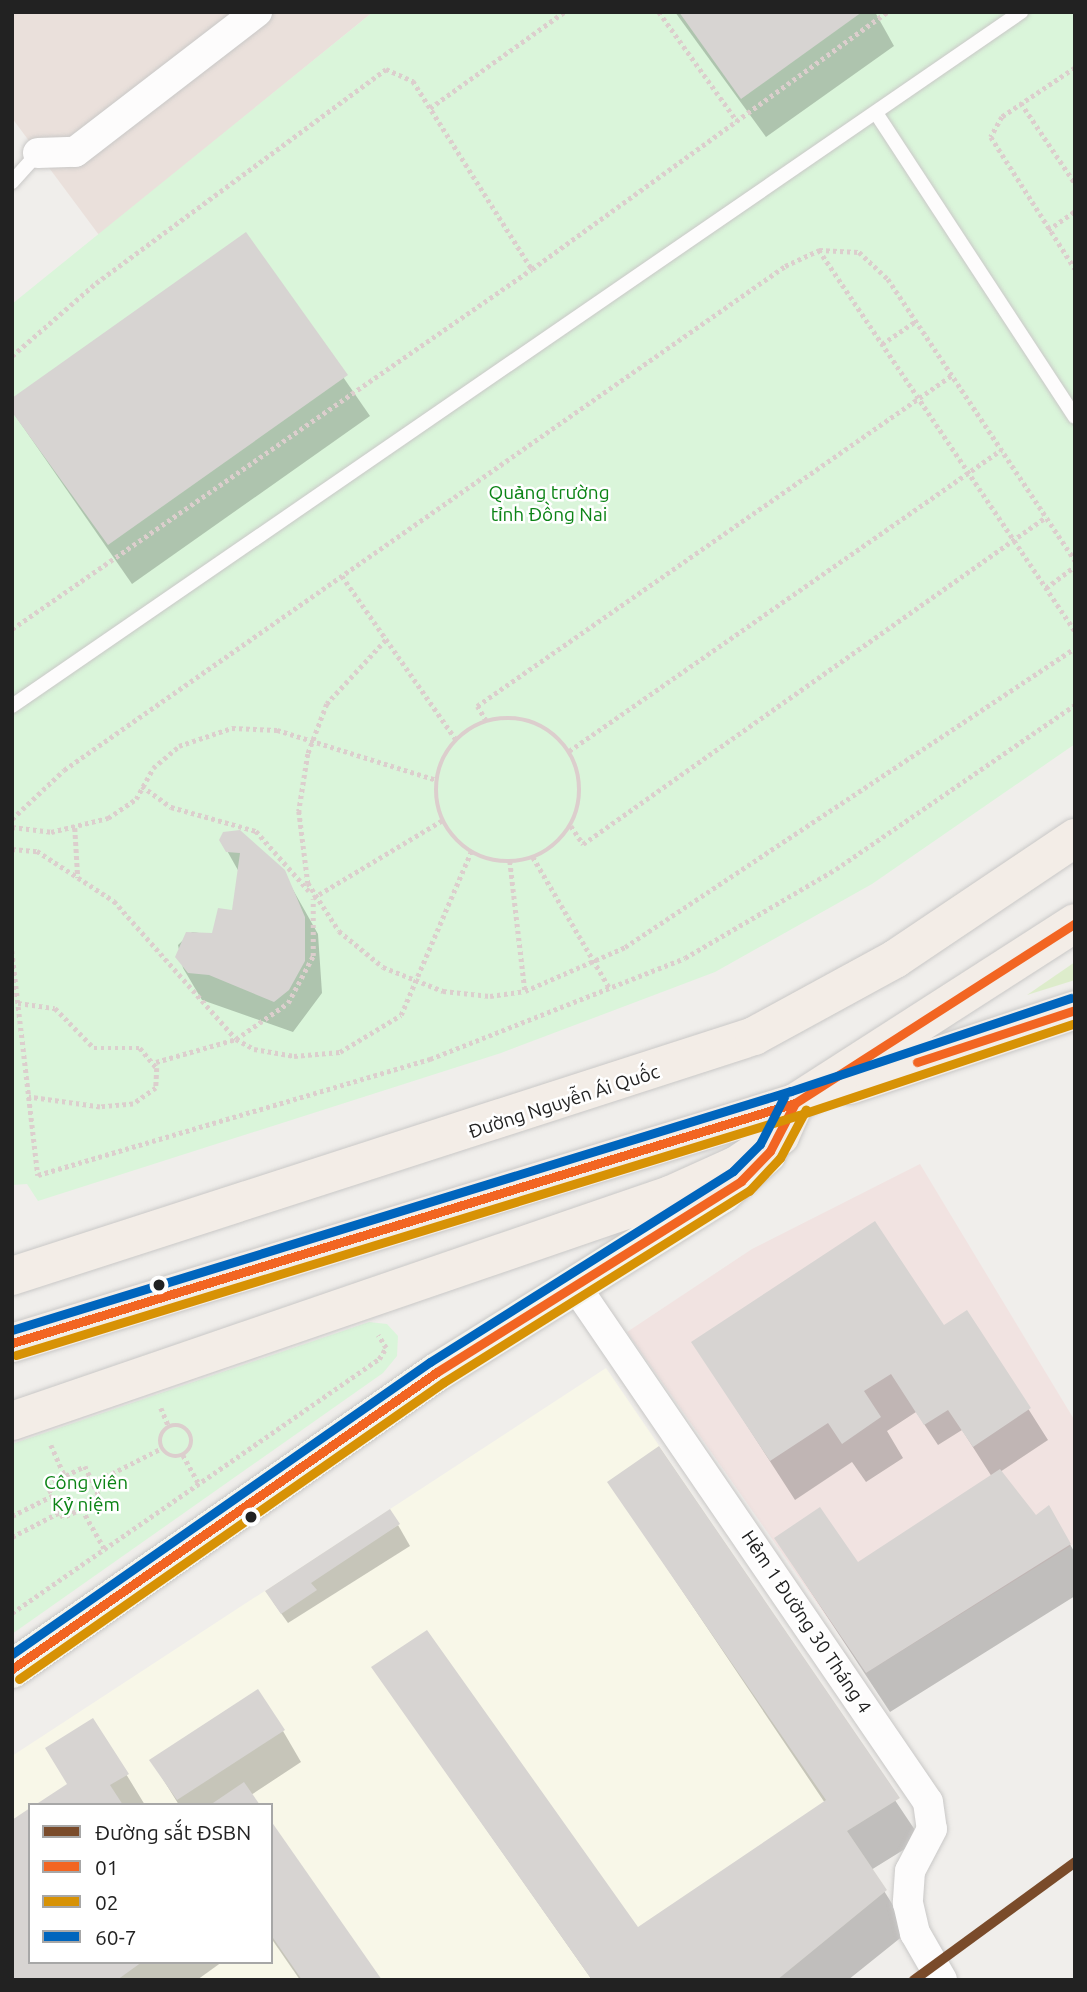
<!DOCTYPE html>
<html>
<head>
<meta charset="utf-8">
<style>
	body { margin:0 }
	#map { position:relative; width:1087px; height:1992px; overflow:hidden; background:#f0eeeb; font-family:Ubuntu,sans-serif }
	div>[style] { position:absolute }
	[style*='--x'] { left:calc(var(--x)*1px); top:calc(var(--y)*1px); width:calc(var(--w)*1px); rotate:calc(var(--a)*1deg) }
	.commercial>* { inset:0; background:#f1e3e1 }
	.education>* { inset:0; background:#f8f7e8 }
	.military>* { inset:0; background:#eae0db }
	.grass>* { inset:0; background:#ddeccb }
	.park>* { inset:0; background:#daf5da }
	.shadow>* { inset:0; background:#0003 }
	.building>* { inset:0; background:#d7d4d2 }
	.path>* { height:4.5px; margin-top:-2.25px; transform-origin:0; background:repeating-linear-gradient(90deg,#dccecd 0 3.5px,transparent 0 7px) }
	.path>.ring { margin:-2.25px; padding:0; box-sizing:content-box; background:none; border:4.5px solid #dccecd; border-radius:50% }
	.roads { filter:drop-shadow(0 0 2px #c9c8c7) drop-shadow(0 0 2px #c9c8c7) }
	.service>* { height:14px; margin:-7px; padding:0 7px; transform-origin:7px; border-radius:7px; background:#fdfcfc }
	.minor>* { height:30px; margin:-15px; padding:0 15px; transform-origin:15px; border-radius:15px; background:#fdfcfc }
	.secondary>* { height:38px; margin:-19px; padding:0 19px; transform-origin:19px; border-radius:19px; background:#f4f4ed }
	.primary>* { height:38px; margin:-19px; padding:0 19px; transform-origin:19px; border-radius:19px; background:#f3ede7 }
	.bus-1>* { height:9px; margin:-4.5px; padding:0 4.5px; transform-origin:4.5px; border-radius:4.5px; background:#f26522 }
	.bus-2>* { height:9px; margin:-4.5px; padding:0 4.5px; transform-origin:4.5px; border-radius:4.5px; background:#d79205 }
	.bus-3>* { height:9px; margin:-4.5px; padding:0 4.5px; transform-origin:4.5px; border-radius:4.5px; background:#0065bd }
	.rail-1>* { height:10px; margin:-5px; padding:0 5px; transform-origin:5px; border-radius:5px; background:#7a4b2a }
	.dots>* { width:19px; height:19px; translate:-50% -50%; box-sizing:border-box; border:4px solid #fff; border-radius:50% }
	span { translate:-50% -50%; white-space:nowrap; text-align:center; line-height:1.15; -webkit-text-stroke:5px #fff; paint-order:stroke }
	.park-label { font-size:19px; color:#0c8416 }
	.street-label { font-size:19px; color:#222 }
	.frame { position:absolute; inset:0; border:14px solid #222; pointer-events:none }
	.legend { position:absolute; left:28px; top:1803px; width:245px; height:161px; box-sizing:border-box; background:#fff; border:2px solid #a7a7a7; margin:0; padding:9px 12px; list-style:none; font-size:21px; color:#222 }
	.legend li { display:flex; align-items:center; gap:14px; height:35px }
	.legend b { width:35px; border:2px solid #a7a7a7 }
</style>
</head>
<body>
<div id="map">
	<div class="commercial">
		<div style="clip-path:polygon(920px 1164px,1075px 1421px,1075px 1543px,866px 1673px,627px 1332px,752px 1249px)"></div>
	</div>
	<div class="education">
		<div style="clip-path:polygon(evenodd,606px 1368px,900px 1798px,847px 1831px,887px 1890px,777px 1980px,12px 1980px,12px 1756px,606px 1368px,30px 1805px,271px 1805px,271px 1962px,30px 1962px,30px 1805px)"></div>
	</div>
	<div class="military">
		<div style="clip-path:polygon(12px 12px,373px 12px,99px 235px,12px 118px)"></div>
	</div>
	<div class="grass">
		<div style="clip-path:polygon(1075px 962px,1075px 980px,1027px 995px)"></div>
	</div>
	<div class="park">
		<div style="clip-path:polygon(373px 12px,1075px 12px,1075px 744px,872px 884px,715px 972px,501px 1053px,38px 1201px,27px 1184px,12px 1185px,12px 304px)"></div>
		<div style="clip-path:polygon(369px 1322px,387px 1324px,398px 1336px,397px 1356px,383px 1373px,12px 1634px,12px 1444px)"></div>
	</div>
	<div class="shadow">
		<div style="clip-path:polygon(675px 12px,875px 12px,894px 46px,766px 137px)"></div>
		<div style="clip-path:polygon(245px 235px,370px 416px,132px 584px,12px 411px)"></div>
		<div style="clip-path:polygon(221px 840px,283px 872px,318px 934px,322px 993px,293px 1032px,202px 1000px,183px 968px,178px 945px,192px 932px,214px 935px,234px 912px,239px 872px)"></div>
		<div style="clip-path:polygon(967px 1312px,1048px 1440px,1000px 1472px,1036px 1517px,1049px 1508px,1075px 1553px,1075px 1596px,890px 1712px,776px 1539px,858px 1565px,992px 1477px,962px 1430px,938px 1445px,916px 1412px,887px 1431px,903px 1458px,866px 1482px,852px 1462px,795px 1500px,693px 1342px,949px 1336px)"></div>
		<div style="clip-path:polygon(659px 1448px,921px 1839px,871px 1870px,909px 1931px,848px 1980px,592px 1980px,373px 1668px,638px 1928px,825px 1803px,609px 1482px)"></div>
		<div style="clip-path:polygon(398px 1525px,410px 1546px,288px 1623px,273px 1602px)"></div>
		<div style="clip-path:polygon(93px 1720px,145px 1805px,38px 1805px,68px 1785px)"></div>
		<div style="clip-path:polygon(283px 1731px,301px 1762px,251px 1795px,258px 1805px,179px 1805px,151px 1760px)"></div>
		<div style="clip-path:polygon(271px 1824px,381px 1980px,300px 1980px,271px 1938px)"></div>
		<div style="clip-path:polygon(30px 1962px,222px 1962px,197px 1980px,12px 1980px)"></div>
	</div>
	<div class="building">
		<div style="clip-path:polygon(679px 12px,862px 12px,741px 99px)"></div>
		<div style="clip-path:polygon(246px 232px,348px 375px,108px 545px,12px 412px,12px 398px)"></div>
		<div style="clip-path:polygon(240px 830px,285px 870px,305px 917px,305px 961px,289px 990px,274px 1002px,209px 975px,188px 973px,175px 957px,186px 932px,212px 933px,218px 908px,232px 910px,240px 853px,226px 852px,219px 840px,223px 832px)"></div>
		<div style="clip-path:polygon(875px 1221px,944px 1325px,967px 1310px,1031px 1408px,973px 1447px,948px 1410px,924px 1425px,891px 1374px,864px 1391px,881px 1417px,842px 1444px,828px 1423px,770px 1461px,691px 1342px)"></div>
		<div style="clip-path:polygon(659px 1446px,900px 1798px,847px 1831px,887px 1890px,777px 1980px,592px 1980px,371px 1667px,427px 1630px,638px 1927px,826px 1800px,607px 1482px)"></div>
		<div style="clip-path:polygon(1000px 1469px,1036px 1515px,1049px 1505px,1071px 1544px,866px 1673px,774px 1538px,820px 1507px,858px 1562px)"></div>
		<div style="clip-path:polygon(390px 1509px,400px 1524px,311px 1583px,317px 1590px,281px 1614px,265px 1591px)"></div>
		<div style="clip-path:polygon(258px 1689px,285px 1730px,177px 1800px,149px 1760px)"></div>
		<div style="clip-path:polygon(93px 1718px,129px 1774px,110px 1785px,123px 1805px,35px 1805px,67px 1784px,45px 1748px)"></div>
		<div style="clip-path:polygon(244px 1782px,260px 1805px,210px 1805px)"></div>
		<div style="clip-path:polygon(30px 1808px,30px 1962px,142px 1962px,117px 1980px,12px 1980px,12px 1820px)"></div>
		<div style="clip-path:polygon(271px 1821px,382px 1980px,302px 1980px,271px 1935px)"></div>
	</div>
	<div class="path">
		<div style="--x:659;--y:12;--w:134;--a:54.4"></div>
		<div style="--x:1075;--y:68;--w:88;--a:146.1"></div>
		<div style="--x:1002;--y:117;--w:23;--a:119"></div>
		<div style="--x:991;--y:137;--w:156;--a:57.5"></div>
		<div style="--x:1021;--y:103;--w:97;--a:56"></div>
		<div style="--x:430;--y:108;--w:165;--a:-35.6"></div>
		<div style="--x:1048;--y:230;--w:33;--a:-35"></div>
		<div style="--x:819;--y:250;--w:459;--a:56.1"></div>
		<div style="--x:882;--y:344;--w:41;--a:-34.1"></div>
		<div style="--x:12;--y:356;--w:111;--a:-41"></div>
		<div style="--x:96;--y:283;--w:360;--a:-36.4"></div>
		<div style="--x:386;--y:69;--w:30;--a:24"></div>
		<div style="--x:413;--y:81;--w:222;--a:57.7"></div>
		<div style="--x:342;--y:576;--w:201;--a:55.1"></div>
		<div style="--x:1046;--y:588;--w:36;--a:-37"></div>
		<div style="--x:12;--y:629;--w:632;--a:-34.7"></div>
		<div style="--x:532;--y:269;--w:438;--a:-35.9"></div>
		<div style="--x:386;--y:640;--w:87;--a:132.7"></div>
		<div style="--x:327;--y:704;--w:53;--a:110.8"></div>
		<div style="--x:308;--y:754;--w:58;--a:99"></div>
		<div style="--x:299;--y:811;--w:73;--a:82.9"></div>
		<div style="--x:308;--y:883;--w:57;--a:57.1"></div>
		<div style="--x:339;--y:931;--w:57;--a:39.3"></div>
		<div style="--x:383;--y:967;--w:65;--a:21.8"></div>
		<div style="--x:443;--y:991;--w:47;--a:6.1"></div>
		<div style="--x:490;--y:996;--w:35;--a:-8"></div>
		<div style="--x:525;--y:991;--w:109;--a:-23.7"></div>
		<div style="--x:625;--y:947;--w:540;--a:-33.6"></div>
		<div class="ring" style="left:436px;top:718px;width:139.5px;height:139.5px"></div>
		<div style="--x:486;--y:721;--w:17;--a:-121"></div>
		<div style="--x:477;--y:706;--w:579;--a:-34.87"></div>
		<div style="--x:569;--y:751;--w:527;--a:-34.87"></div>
		<div style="--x:142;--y:786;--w:36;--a:36"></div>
		<div style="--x:171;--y:807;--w:88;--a:15.8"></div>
		<div style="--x:256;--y:831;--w:80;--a:48.5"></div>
		<div style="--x:12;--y:819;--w:71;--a:-43.3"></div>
		<div style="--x:64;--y:770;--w:880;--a:-34.95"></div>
		<div style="--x:785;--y:266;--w:38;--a:-25"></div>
		<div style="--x:819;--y:250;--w:40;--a:2.9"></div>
		<div style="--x:859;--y:252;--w:40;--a:43"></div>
		<div style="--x:888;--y:279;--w:338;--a:56.4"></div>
		<div style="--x:571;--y:826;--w:22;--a:56"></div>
		<div style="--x:583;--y:844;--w:567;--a:-35.23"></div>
		<div style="--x:12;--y:827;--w:39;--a:7"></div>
		<div style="--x:51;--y:832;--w:59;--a:-13.8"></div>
		<div style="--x:108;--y:818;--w:34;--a:-34"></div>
		<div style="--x:136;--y:799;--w:35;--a:-61"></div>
		<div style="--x:153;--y:768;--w:34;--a:-40"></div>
		<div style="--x:179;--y:746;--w:56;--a:-18.8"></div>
		<div style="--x:232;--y:728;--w:45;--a:2.5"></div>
		<div style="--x:277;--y:730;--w:168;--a:17.4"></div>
		<div style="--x:75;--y:828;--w:50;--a:86.6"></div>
		<div style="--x:12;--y:849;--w:25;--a:5"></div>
		<div style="--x:37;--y:851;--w:92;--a:33"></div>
		<div style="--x:114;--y:901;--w:184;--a:48.5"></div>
		<div style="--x:236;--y:1039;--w:21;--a:29"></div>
		<div style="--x:254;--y:1049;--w:41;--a:9.9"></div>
		<div style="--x:294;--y:1056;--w:46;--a:-5"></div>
		<div style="--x:340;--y:1052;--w:71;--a:-31.2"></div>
		<div style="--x:401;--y:1015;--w:177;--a:-66.8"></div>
		<div style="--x:533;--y:857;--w:153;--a:59.7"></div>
		<div style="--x:510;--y:861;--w:131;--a:83.4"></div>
		<div style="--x:313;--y:898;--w:152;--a:-31"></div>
		<div style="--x:12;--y:951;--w:226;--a:83.4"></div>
		<div style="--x:38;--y:1175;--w:409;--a:-16.5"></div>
		<div style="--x:430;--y:1059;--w:274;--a:-21.6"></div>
		<div style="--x:685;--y:958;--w:175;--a:-30.5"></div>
		<div style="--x:836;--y:869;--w:290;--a:-34.5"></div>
		<div style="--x:18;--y:1003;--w:37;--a:8"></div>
		<div style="--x:55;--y:1008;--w:56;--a:45.7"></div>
		<div style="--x:94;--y:1048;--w:46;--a:0"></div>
		<div style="--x:140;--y:1048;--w:26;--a:50"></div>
		<div style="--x:157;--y:1068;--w:20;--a:93"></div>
		<div style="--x:156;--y:1088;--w:28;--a:145"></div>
		<div style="--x:133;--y:1104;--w:33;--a:175"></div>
		<div style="--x:100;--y:1107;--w:72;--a:-172"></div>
		<div style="--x:156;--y:1062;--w:83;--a:-16"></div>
		<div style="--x:236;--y:1039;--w:63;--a:-34.7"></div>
		<div style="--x:288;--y:1003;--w:53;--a:-62"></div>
		<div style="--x:313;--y:956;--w:57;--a:-90"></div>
		<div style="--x:161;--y:1408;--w:21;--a:67"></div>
		<div class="ring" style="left:160px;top:1425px;width:27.5px;height:27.5px"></div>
		<div style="--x:51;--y:1445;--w:34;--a:66"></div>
		<div style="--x:183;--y:1455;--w:31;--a:61"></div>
		<div style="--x:85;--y:1466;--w:38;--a:65"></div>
		<div style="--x:101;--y:1500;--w:42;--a:154.7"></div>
		<div style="--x:63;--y:1518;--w:37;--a:-116"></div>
		<div style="--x:47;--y:1485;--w:42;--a:-26.6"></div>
		<div style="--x:93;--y:1483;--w:77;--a:-26.9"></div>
		<div style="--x:82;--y:1509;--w:45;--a:60.6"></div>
		<div style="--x:12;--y:1516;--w:45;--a:-26.6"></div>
		<div style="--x:12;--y:1537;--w:54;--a:-27.5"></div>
		<div style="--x:12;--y:1613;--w:446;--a:-34.7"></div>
		<div style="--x:379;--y:1359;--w:13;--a:-58"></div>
		<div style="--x:386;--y:1348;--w:15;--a:-122"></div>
	</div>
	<div class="roads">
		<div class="service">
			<div style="--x:876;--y:113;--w:363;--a:56.8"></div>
			<div style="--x:12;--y:182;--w:39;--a:-48"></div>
			<div style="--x:12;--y:706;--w:1225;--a:-34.52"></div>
		</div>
		<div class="minor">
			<div style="--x:38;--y:153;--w:37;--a:-2"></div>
			<div style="--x:75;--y:152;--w:230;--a:-37.6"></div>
			<div style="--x:574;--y:1284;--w:627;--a:55.65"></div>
			<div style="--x:928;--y:1802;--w:27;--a:82"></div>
			<div style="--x:932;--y:1829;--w:47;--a:117.6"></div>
			<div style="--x:910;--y:1871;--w:32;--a:94"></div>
			<div style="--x:908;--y:1903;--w:31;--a:77"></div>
			<div style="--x:915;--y:1933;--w:54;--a:60.1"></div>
		</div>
		<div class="secondary">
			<div style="--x:12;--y:1669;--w:518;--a:-34.95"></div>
			<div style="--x:437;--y:1372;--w:336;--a:-32"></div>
			<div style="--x:722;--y:1194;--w:60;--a:-41.6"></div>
		</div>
		<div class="primary">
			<div style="--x:850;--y:1085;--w:237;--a:-18.4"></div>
			<div style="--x:12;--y:1276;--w:780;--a:-17.92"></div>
			<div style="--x:754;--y:1036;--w:161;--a:-28.6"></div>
			<div style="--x:895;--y:959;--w:217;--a:-33.9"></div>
			<div style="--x:12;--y:1343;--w:819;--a:-17.04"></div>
			<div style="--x:795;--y:1103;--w:333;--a:-32.7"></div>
			<div style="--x:12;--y:1421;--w:696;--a:-18.96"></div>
			<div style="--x:670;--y:1195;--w:73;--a:-24.1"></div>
			<div style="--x:737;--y:1165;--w:52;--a:-34"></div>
			<div style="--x:780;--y:1136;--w:36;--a:-66"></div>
		</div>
	</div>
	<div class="bus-1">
		<div style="--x:917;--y:1062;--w:166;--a:-18.2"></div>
		<div style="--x:12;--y:1343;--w:819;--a:-17.04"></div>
		<div style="--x:795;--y:1103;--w:333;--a:-32.7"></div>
		<div style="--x:12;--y:1669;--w:518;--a:-34.95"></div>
		<div style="--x:437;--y:1372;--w:359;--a:-32.1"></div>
		<div style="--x:741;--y:1181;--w:42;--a:-46"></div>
		<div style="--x:770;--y:1151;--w:54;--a:-62.5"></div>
	</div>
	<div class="bus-2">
		<div style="--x:16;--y:1355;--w:819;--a:-17.04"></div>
		<div style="--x:799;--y:1115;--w:291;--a:-18.4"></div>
		<div style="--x:19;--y:1679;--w:518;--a:-34.95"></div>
		<div style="--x:444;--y:1382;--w:360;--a:-32.1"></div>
		<div style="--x:749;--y:1191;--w:45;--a:-46.8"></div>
		<div style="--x:780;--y:1158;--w:55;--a:-62"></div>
	</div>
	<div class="bus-3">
		<div style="--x:12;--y:1330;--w:815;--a:-17.06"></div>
		<div style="--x:791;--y:1091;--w:295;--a:-18.4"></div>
		<div style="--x:12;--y:1654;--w:510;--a:-34.94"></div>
		<div style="--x:430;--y:1362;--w:358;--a:-32.2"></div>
		<div style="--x:733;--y:1171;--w:38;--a:-45"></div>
		<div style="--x:760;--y:1144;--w:53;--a:-62.9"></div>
	</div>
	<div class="rail-1">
		<div style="--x:914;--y:1980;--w:200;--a:-36.2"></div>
	</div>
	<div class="dots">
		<div style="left:159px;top:1285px;background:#222"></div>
		<div style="left:251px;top:1517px;background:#222"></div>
	</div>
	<div class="park-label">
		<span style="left:549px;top:504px">Quảng trường<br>tỉnh Đồng Nai</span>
		<span style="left:86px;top:1494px">Công viên<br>Kỷ niệm</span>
	</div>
	<div class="street-label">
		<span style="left:564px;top:1102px;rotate:-18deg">Đường Nguyễn Ái Quốc</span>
		<span style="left:806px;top:1622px;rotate:56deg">Hẻm 1 Đường 30 Tháng 4</span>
	</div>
	<div class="frame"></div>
	<ul class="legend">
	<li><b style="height:9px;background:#7a4b2a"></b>Đường sắt ĐSBN</li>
	<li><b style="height:9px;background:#f26522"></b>01</li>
	<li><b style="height:9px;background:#d79205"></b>02</li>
	<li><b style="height:9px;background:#0065bd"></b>60-7</li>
	</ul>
</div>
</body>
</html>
